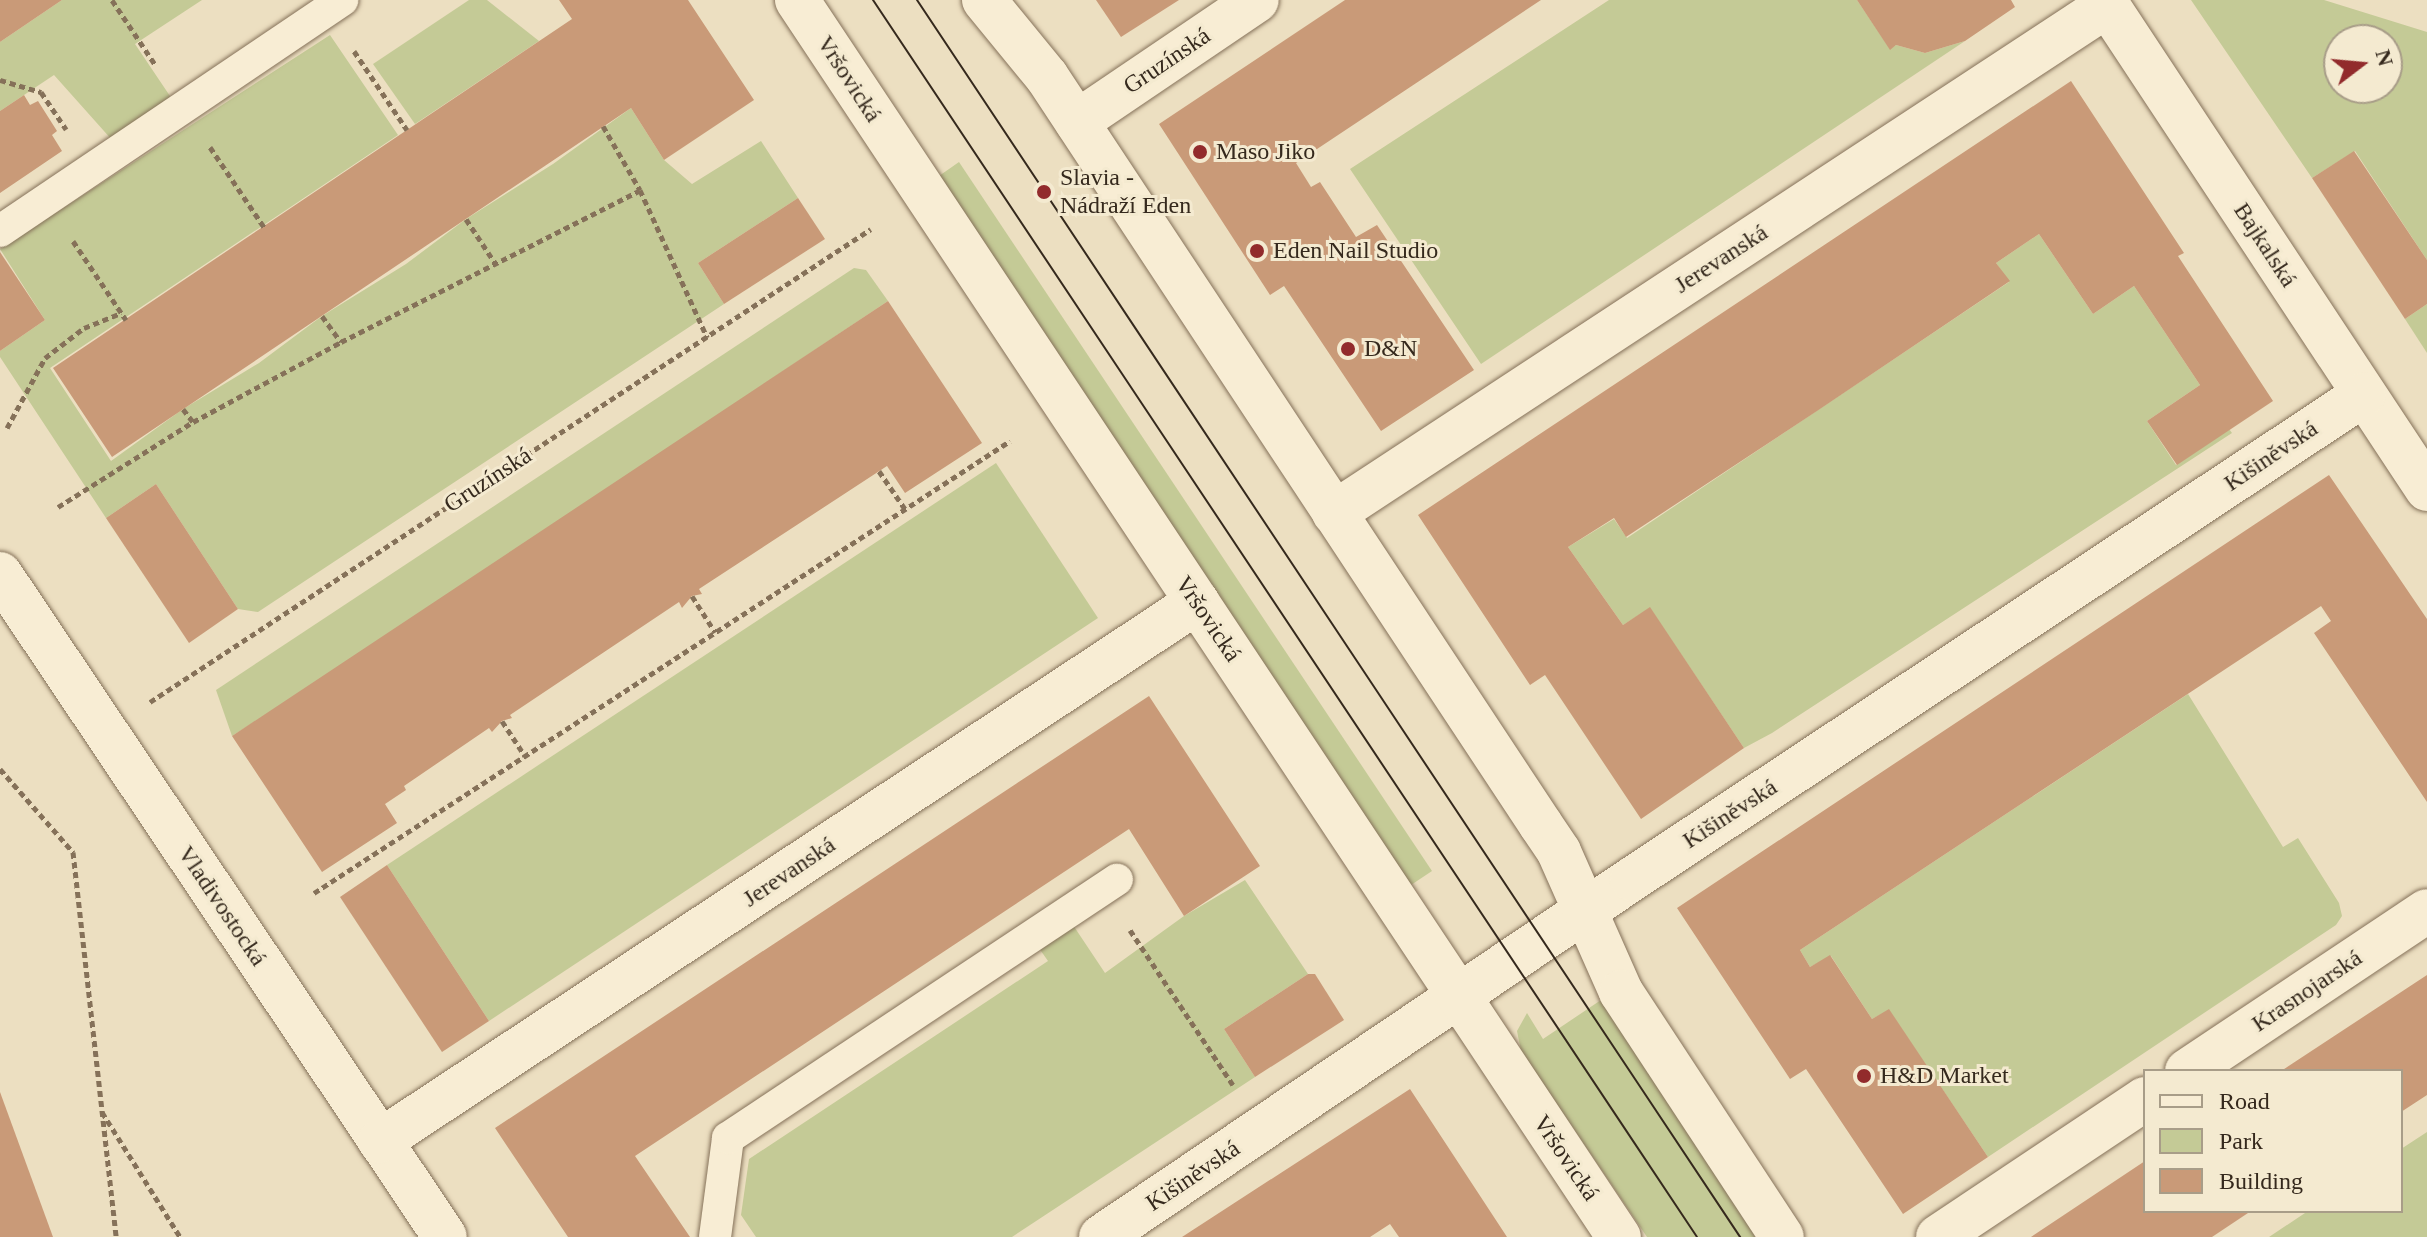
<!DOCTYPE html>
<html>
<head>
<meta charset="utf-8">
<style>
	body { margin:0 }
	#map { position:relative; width:2427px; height:1237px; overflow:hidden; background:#ecdfc1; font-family:Georgia,serif }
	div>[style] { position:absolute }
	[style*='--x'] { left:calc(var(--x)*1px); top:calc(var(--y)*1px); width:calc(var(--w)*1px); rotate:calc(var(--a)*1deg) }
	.green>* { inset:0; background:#c4ca96 }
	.building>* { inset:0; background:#c99a78 }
	.path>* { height:5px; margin-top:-2.5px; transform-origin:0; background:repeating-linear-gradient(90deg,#857159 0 6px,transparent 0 10px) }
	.roads { filter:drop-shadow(0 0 2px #857159) drop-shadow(0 0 2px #857159) }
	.lane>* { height:32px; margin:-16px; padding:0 16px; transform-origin:16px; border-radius:16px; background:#f8edd4 }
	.street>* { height:44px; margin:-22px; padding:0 22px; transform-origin:22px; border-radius:22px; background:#f8edd4 }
	.secondary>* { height:44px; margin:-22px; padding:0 22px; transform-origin:22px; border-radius:22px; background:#f8edd4 }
	.tram>* { height:2px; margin:-1px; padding:0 1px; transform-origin:1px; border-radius:1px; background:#35291d }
	.dots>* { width:22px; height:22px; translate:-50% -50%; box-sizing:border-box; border:4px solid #f4ead0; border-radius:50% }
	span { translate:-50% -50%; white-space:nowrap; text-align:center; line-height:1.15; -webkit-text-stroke:6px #f4ead0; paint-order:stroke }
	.street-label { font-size:24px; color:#35291d }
	.poi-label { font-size:24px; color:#35291d }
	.left { translate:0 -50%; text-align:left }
	.legend { position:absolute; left:2143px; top:1069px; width:260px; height:144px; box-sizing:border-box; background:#f4ead0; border:2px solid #a89d88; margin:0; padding:10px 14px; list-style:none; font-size:24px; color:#35291d }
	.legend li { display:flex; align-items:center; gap:16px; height:40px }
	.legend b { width:40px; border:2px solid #a89d88 }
	.north { position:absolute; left:2323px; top:24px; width:80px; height:80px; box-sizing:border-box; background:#f4ead0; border:2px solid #a89d88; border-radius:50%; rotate:74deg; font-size:22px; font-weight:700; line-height:32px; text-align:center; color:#35291d }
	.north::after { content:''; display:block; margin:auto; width:28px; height:36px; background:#922b2c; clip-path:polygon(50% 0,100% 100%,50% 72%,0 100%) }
</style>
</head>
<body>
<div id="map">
	<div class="green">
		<div style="clip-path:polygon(62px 0,202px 0,135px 44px,172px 99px,112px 140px,54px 75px,0 111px,0 42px)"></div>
		<div style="clip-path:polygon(469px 0,487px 0,539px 41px,415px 124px,373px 64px)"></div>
		<div style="clip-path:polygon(1609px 0,1857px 0,1890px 49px,1896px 45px,1925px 53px,1965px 41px,1481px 364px,1350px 169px)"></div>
		<div style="clip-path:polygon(evenodd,2191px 0,2324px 0,2427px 32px,2427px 260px,2355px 151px,2312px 178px,2191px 0,2339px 40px,2387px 40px,2387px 88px,2339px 88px,2339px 40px)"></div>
		<div style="clip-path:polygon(330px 35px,398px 135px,50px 368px,111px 461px,183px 409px,259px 363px,322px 316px,406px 264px,466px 219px,553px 164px,631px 108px,664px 160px,692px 184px,761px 141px,798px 198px,698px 263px,724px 304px,258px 612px,238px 609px,156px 484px,106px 518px,0 357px,0 351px,45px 320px,0 249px)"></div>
		<div style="clip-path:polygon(959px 162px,1432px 871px,1411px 885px,939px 176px)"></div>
		<div style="clip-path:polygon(2039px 234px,2093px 314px,2134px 286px,2200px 385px,2147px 421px,2176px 465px,2229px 429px,2232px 433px,1772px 733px,1744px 748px,1650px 608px,1623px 625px,1568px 547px,1614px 519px,1627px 538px,2009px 282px,1996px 263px)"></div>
		<div style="clip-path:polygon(854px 268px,866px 270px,888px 301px,338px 669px,232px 736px,216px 690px)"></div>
		<div style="clip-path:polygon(2427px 304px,2427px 353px,2405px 319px)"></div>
		<div style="clip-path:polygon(996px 463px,1098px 618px,489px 1021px,387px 865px)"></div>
		<div style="clip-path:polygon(2188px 694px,2283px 847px,2298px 838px,2339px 903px,2342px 916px,2336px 925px,1988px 1157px,1889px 1010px,1872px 1019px,1831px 956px,1810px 967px,1800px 950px)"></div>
		<div style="clip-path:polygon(1245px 880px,1308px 974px,1224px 1029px,1255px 1077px,1012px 1237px,756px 1237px,741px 1215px,749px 1159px,1048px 961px,1034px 941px,1069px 919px,1105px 973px,1184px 916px)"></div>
		<div style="clip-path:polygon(1601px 1000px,1759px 1237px,1647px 1237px,1521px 1051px,1517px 1031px,1527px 1013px,1543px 1039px)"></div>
		<div style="clip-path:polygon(2427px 1132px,2427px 1237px,2269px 1237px,2308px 1211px,2401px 1211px,2401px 1149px)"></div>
	</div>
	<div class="building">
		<div style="clip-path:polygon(0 0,62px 0,0 42px)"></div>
		<div style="clip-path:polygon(559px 0,688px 0,754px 100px,664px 160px,631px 108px,112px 457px,53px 368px,572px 19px)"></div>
		<div style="clip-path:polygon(1096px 0,1179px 0,1121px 37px)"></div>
		<div style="clip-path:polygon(1345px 0,1541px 0,1296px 163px,1311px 187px,1320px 182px,1356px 237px,1377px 225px,1474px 370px,1381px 431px,1284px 286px,1270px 295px,1159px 124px)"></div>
		<div style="clip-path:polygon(1857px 0,2011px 0,2015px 7px,1965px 41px,1925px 53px,1896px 45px,1890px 50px)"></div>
		<div style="clip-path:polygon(2071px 81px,2184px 253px,2178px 256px,2273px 401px,2177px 465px,2147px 421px,2200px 385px,2134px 286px,2093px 314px,2039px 234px,1996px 263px,2010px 281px,1817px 411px,1626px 537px,1614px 518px,1568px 547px,1623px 625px,1650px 607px,1744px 748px,1641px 819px,1545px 675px,1530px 685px,1418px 515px)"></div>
		<div style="clip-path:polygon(24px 95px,30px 105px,38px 101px,57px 131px,52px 135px,62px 151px,0 193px,0 111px)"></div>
		<div style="clip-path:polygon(2354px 151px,2427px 260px,2427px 304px,2405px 319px,2312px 178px)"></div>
		<div style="clip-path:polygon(798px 198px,825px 239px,724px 304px,698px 263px)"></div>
		<div style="clip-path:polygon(0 252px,45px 320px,0 351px)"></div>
		<div style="clip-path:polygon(888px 301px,982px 443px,905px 493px,887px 466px,699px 589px,702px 594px,692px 596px,682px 608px,679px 602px,510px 715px,512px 718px,502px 721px,492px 732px,489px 728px,404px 786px,406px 790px,385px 804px,397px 823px,322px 872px,232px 736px)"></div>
		<div style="clip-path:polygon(2329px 475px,2427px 619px,2427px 802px,2314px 633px,2331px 621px,2321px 606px,1800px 950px,1810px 967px,1830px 955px,1872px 1019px,1889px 1009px,1988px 1157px,1903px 1214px,1806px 1069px,1790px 1079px,1677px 908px)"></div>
		<div style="clip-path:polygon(156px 484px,238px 609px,189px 643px,106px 518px)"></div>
		<div style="clip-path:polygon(1149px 696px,1260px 866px,1184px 916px,1129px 829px,635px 1156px,690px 1237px,568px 1237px,495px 1128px)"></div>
		<div style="clip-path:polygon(387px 865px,489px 1021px,442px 1052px,340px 897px)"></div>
		<div style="clip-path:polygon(1308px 974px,1315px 974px,1344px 1020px,1255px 1077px,1224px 1029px)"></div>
		<div style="clip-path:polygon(2427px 975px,2427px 1095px,2401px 1112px,2401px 1071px,2281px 1071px)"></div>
		<div style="clip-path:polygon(1410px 1089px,1507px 1237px,1399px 1237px,1390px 1224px,1370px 1237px,1182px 1237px)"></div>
		<div style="clip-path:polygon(0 1092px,53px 1237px,0 1237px)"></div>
		<div style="clip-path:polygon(2145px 1161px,2145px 1211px,2251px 1211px,2212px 1237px,2031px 1237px)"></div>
	</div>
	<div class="path">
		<div style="--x:112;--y:0;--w:79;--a:56.3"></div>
		<div style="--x:354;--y:51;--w:95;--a:56.1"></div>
		<div style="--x:0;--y:80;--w:43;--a:16.3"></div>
		<div style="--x:41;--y:92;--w:45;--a:56"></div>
		<div style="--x:603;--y:126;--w:74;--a:60"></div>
		<div style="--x:640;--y:190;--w:162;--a:65.5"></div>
		<div style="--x:210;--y:147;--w:97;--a:56"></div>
		<div style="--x:466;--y:219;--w:53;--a:56.6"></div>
		<div style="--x:73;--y:241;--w:95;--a:56.1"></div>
		<div style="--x:322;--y:316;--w:32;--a:54"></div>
		<div style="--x:183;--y:409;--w:16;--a:52"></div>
		<div style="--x:7;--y:428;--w:80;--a:-61.5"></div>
		<div style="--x:45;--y:358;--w:49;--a:-37.6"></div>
		<div style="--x:84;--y:328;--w:40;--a:-22"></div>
		<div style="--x:879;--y:471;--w:46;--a:55.6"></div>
		<div style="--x:58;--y:507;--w:160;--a:-32.2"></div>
		<div style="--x:193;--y:422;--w:168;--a:-28.4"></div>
		<div style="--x:341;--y:342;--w:335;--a:-26.9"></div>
		<div style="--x:692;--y:596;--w:43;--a:57.4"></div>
		<div style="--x:150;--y:702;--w:862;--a:-33.27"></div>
		<div style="--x:502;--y:721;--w:42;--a:56.7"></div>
		<div style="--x:0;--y:769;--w:111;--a:48.7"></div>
		<div style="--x:73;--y:852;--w:387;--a:83.6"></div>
		<div style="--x:314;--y:893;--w:830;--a:-33"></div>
		<div style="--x:1130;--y:930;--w:186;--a:56.4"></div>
		<div style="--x:102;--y:1112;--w:147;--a:58"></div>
	</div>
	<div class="roads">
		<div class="lane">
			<div style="--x:0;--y:231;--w:413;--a:-34"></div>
			<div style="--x:715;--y:1237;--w:100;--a:-82.5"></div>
			<div style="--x:728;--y:1138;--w:467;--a:-33.6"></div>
		</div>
		<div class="street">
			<div style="--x:2104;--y:0;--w:586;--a:56.55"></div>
			<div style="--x:1077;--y:122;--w:217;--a:-34.1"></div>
			<div style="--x:1334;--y:513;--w:926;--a:-33.28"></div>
			<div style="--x:0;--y:574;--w:798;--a:56.13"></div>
			<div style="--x:2187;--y:1071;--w:288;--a:-33.7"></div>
			<div style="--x:380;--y:1141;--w:979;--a:-33.41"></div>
			<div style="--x:1101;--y:1237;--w:640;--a:-33.99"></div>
			<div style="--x:1632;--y:879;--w:877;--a:-33.51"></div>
			<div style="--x:1938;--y:1237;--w:249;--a:-33.7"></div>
		</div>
		<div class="secondary">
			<div style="--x:797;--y:0;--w:1485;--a:56.4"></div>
			<div style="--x:984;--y:0;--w:99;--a:50.7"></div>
			<div style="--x:1047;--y:77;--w:896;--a:56.56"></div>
			<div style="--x:1541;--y:825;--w:32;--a:56"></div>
			<div style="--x:1559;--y:852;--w:153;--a:66.1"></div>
			<div style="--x:1621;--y:992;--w:293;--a:56.7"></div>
		</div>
	</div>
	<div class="tram">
		<div style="--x:873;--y:0;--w:1486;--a:56.33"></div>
		<div style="--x:917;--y:0;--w:1486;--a:56.36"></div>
	</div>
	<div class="dots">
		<div style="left:1200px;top:152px;background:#922b2c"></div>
		<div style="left:1044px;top:192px;background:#922b2c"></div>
		<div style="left:1257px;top:251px;background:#922b2c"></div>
		<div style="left:1348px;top:349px;background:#922b2c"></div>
		<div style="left:1864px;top:1076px;background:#922b2c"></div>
	</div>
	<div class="street-label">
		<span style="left:1167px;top:61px;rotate:-34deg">Gruzínská</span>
		<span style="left:849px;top:79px;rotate:57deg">Vršovická</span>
		<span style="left:2265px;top:245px;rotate:57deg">Bajkalská</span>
		<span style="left:1721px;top:259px;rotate:-33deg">Jerevanská</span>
		<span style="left:2271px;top:456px;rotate:-34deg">Kišiněvská</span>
		<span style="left:488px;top:480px;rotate:-33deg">Gruzínská</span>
		<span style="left:1208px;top:619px;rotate:56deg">Vršovická</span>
		<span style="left:1730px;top:814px;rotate:-33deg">Kišiněvská</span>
		<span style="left:789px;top:872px;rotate:-34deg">Jerevanská</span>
		<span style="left:222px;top:906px;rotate:56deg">Vladivostocká</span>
		<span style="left:2307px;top:991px;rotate:-34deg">Krasnojarská</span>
		<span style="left:1566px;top:1158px;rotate:56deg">Vršovická</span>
		<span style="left:1193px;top:1176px;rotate:-34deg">Kišiněvská</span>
	</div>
	<div class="poi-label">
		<span class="left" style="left:1216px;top:152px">Maso Jiko</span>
		<span class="left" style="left:1060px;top:192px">Slavia -<br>Nádraží Eden</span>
		<span class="left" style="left:1273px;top:251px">Eden Nail Studio</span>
		<span class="left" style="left:1364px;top:349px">D&amp;N</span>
		<span class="left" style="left:1880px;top:1076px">H&amp;D Market</span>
	</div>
	<ul class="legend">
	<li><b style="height:10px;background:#f8edd4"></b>Road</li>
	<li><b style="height:22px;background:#c4ca96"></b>Park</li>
	<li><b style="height:22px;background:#c99a78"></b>Building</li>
	</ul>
	<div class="north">N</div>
</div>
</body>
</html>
